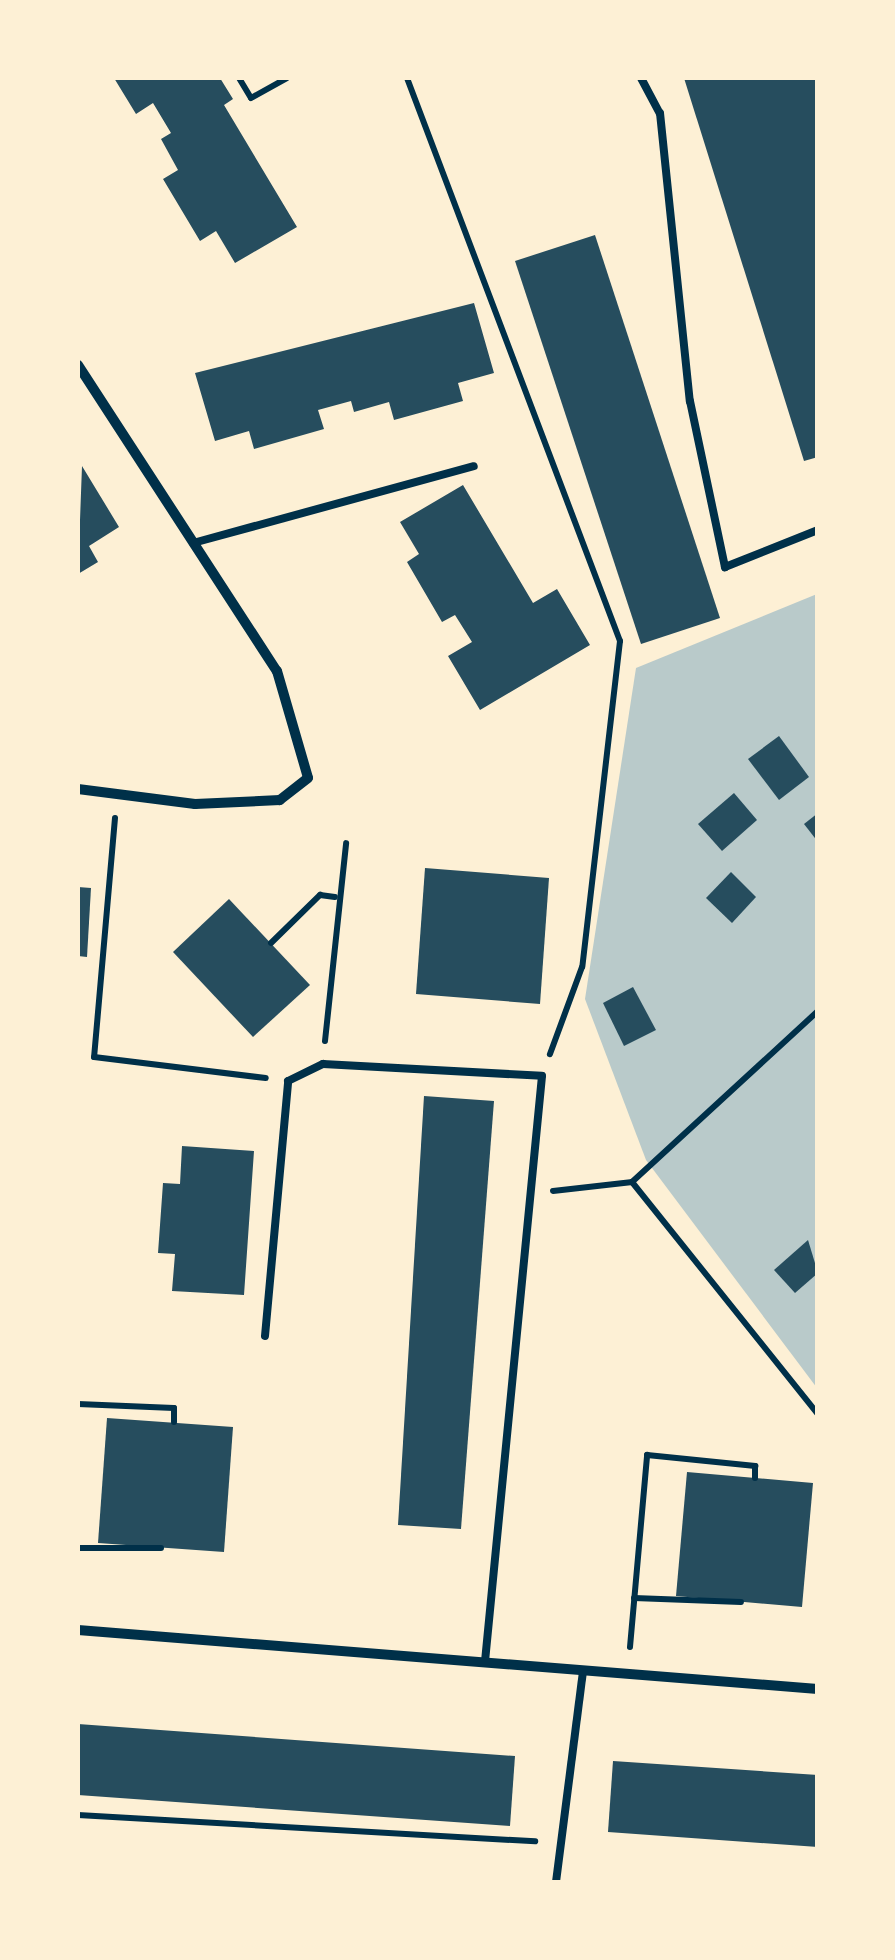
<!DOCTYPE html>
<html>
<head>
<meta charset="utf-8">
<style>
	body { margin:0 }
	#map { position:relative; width:895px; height:1960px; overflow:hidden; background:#fdf0d5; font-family:Lora,serif }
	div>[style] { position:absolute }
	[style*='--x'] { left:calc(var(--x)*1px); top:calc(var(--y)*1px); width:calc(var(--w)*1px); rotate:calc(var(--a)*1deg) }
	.green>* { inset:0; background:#b9caca }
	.building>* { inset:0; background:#264d5e }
	.path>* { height:6px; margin:-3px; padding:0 3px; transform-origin:3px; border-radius:3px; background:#003049 }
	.service>* { height:8px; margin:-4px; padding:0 4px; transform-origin:4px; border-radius:4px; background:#003049 }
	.minor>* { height:10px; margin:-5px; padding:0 5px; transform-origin:5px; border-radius:5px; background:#003049 }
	span { translate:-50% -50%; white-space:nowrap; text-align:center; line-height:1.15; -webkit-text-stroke:8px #fdf0d5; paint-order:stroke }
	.frame { position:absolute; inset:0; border:80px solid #fdf0d5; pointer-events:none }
</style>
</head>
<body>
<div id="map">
	<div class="green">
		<div style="clip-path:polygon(817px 594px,817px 1388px,646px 1160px,585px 999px,636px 668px)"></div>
	</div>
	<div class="building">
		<div style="clip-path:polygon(114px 78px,220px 78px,233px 99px,224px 105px,297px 227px,235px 263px,216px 231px,200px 241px,163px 179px,178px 170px,161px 139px,171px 133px,153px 103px,136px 114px)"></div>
		<div style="clip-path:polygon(684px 78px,818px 78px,818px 457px,804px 461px)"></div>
		<div style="clip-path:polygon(595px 235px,720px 618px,641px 644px,515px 261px)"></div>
		<div style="clip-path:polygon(474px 303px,494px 373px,458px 383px,463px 401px,394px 420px,389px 402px,354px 412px,351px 401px,318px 410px,324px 429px,254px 449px,249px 431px,215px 441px,195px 373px)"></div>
		<div style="clip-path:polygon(82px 466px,119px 527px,89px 546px,98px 562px,78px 574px)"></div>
		<div style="clip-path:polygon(463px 485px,533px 603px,557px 589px,590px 645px,480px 710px,448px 656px,472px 642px,455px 615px,442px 622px,407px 562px,419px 554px,400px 522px)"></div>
		<div style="clip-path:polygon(779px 736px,809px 777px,779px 800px,748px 759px)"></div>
		<div style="clip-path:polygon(734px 793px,757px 820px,722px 851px,698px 824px)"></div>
		<div style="clip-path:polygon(818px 813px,818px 842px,804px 824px)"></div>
		<div style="clip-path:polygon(425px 868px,549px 878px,540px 1004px,416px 994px)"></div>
		<div style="clip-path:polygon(731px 872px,756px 897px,732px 923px,706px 898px)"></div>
		<div style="clip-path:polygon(78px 887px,91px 888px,87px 957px,78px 956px)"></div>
		<div style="clip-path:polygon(229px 899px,310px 985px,253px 1037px,173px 952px)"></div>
		<div style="clip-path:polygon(633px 987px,656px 1030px,624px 1046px,603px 1003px)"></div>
		<div style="clip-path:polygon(424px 1096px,494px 1101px,461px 1529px,398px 1525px)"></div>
		<div style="clip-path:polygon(182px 1146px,254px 1151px,244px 1295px,172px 1291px,175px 1254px,158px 1253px,163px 1183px,180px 1184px)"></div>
		<div style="clip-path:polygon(808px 1240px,818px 1273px,795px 1293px,774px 1270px)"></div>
		<div style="clip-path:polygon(107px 1418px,233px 1427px,224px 1552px,98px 1543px)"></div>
		<div style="clip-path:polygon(687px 1472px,813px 1483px,802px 1607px,676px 1596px)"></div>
		<div style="clip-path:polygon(78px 1724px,515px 1756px,510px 1826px,78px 1795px)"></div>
		<div style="clip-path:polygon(613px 1761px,818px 1775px,818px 1847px,608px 1832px)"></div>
	</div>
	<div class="path">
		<div style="--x:239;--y:78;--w:23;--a:59"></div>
		<div style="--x:251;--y:98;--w:41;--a:-29.1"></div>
		<div style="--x:407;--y:78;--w:602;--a:69.28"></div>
		<div style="--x:620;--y:641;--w:328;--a:96.6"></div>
		<div style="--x:582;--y:967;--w:93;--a:110.2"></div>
		<div style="--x:115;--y:818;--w:240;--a:95"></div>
		<div style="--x:94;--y:1057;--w:173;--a:7"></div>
		<div style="--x:271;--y:943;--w:69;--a:-44.4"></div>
		<div style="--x:320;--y:895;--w:15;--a:8"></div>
		<div style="--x:325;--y:1041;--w:199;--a:-83.9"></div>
		<div style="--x:632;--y:1182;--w:297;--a:51.3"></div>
		<div style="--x:553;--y:1191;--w:80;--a:-6.5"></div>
		<div style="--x:632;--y:1182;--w:253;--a:-42.6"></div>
		<div style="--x:78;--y:1404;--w:96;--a:2.4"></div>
		<div style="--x:174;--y:1408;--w:14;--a:90"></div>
		<div style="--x:78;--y:1548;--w:83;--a:0"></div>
		<div style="--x:634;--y:1598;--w:107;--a:2.1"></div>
		<div style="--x:630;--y:1647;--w:193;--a:-84.9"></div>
		<div style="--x:647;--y:1455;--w:109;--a:5.8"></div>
		<div style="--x:755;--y:1466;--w:12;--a:90"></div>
		<div style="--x:78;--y:1815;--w:458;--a:3.3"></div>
	</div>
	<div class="service">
		<div style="--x:641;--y:78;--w:40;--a:62"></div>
		<div style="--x:660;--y:113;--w:290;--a:84.1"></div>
		<div style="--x:690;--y:401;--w:170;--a:78.1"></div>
		<div style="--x:725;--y:567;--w:100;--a:-21.7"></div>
		<div style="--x:193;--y:543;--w:291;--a:-15.3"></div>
		<div style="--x:265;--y:1336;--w:256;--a:-84.8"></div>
		<div style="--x:288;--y:1081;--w:39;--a:-26"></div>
		<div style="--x:323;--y:1064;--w:219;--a:3.1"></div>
		<div style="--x:542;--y:1076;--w:589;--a:95.56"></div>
		<div style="--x:556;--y:1882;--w:213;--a:-82.7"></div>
	</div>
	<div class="minor">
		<div style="--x:78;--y:365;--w:365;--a:57"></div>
		<div style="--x:277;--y:671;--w:111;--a:73.8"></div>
		<div style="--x:308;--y:778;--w:36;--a:142"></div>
		<div style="--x:280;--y:800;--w:85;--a:177.3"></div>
		<div style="--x:195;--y:804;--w:118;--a:-172.7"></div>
		<div style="--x:78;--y:1630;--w:742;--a:4.56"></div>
	</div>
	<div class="frame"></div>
</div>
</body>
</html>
